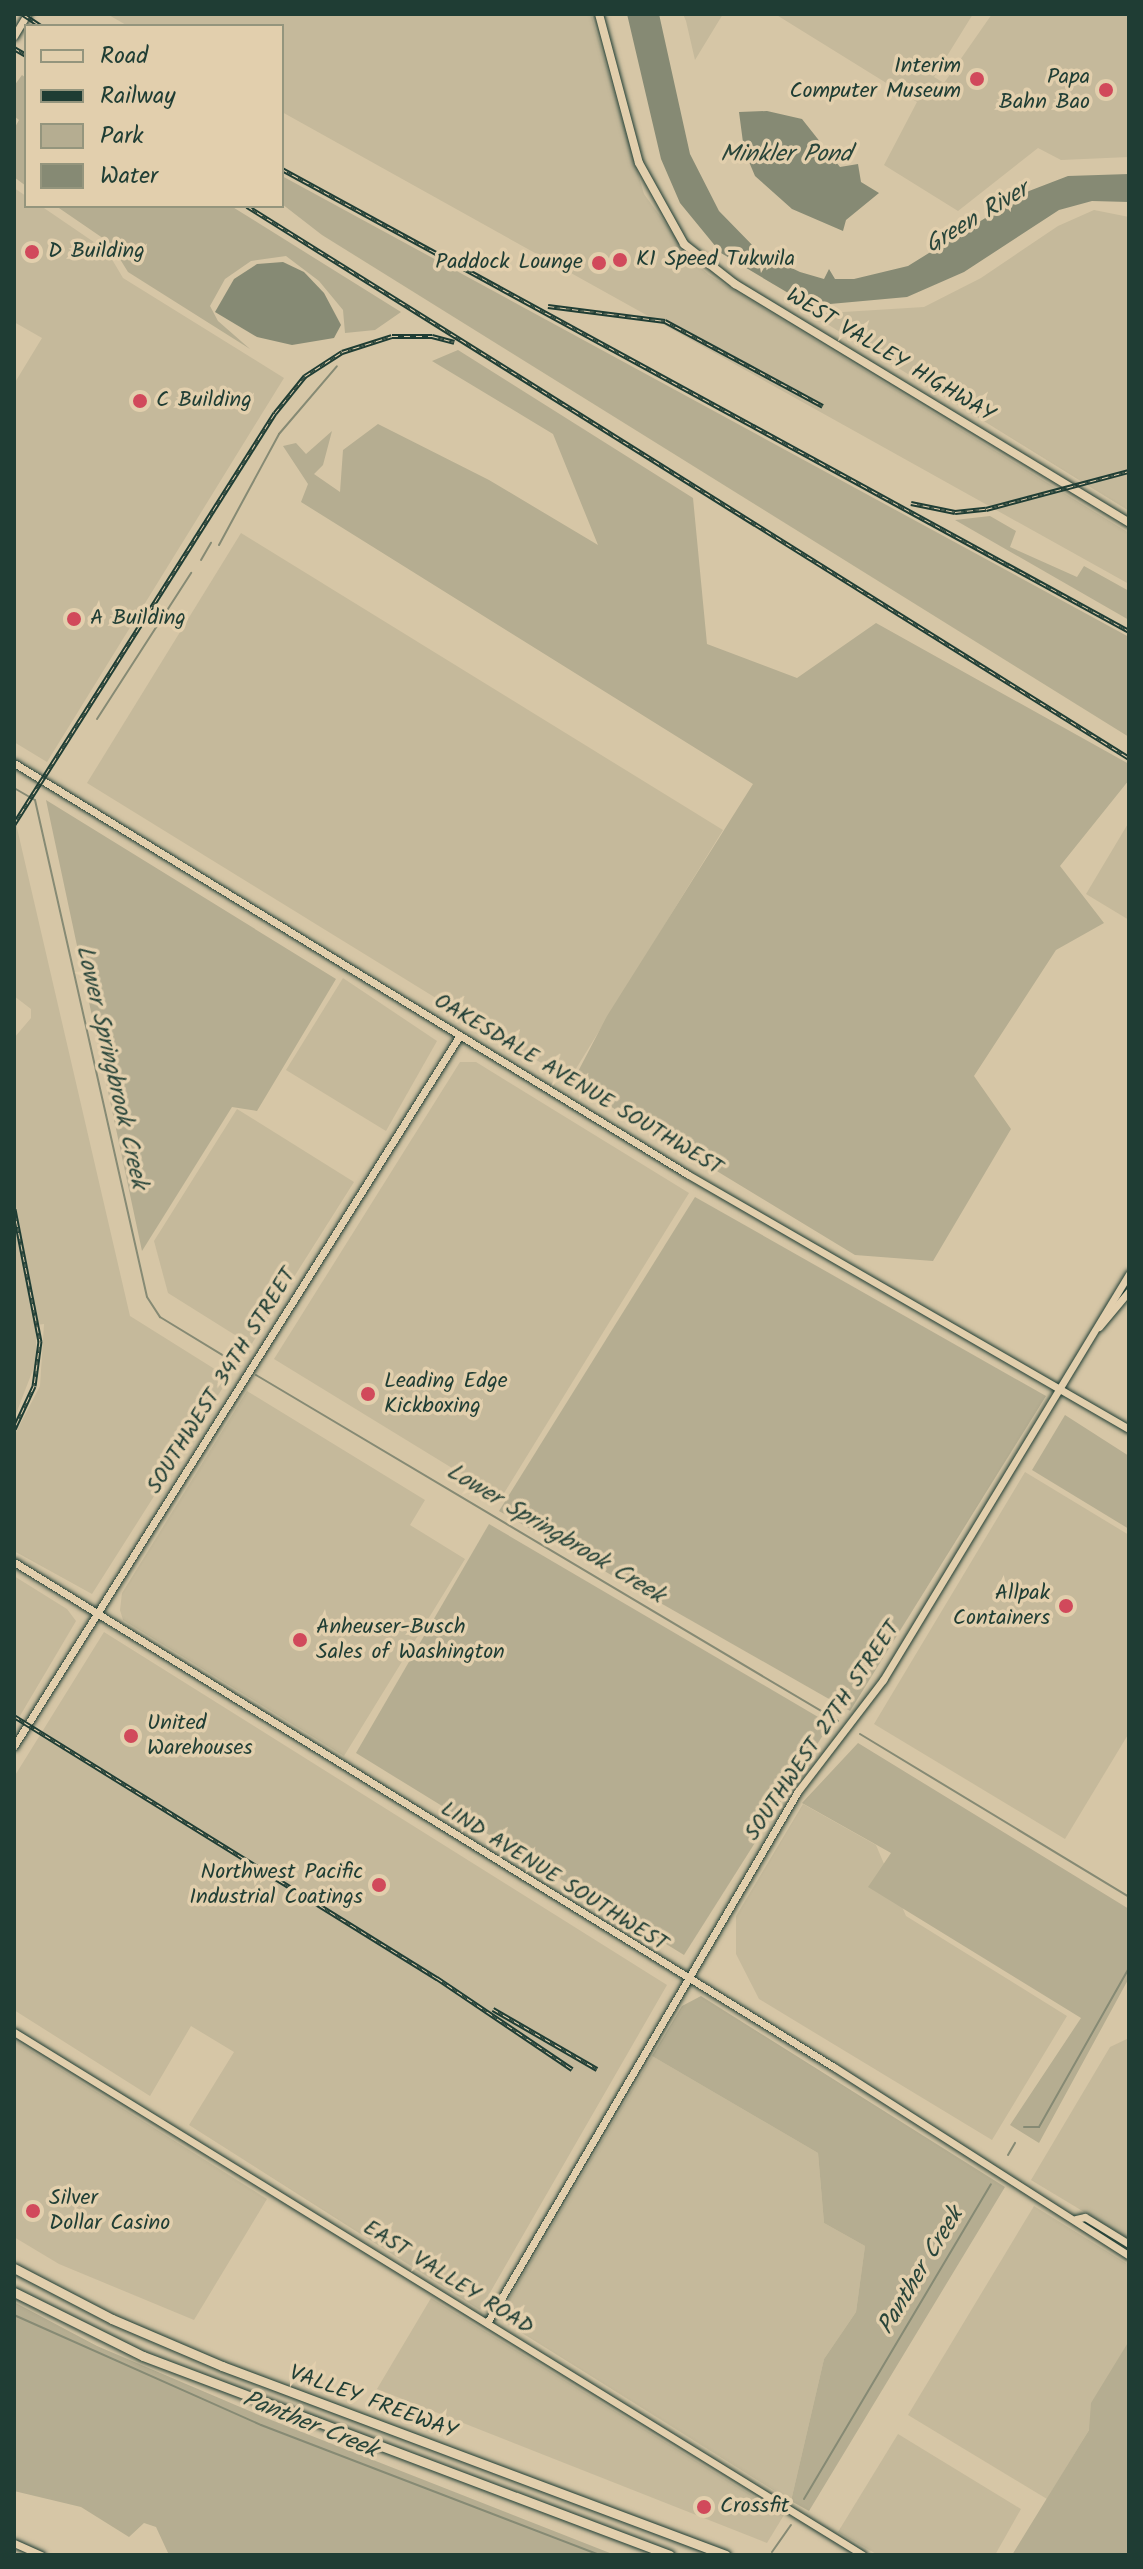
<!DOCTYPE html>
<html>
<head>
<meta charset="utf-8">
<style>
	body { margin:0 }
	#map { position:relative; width:1143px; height:2569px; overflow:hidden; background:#d6c6a6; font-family:Kalam,sans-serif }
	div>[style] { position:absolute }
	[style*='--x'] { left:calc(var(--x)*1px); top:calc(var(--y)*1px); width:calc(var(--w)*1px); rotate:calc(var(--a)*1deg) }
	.built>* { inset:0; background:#c5b99b }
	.green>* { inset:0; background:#b5ad91 }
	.water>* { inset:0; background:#868a74 }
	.stream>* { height:2px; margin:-1px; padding:0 1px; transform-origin:1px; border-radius:1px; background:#868a74 }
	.roads { filter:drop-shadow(0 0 2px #1f3d34) drop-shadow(0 0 2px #1f3d34) }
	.secondary>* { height:7px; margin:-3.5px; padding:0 3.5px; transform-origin:3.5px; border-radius:3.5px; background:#e2cfad }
	.primary>* { height:8px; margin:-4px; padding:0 4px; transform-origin:4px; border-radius:4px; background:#e2cfad }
	.highway>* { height:9px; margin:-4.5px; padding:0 4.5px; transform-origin:4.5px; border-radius:4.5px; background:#e2cfad }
	.rail>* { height:5px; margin-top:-2.5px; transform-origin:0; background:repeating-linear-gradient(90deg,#e2cfad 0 6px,#1f3d34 0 12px); box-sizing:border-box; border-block:2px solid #1f3d34 }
	.dots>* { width:22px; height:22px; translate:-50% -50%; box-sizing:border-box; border:4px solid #e2cfad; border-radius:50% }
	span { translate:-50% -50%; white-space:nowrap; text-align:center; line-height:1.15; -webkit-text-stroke:7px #e2cfad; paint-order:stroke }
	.poi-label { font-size:22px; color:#1f3d34 }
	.right { translate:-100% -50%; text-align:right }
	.left { translate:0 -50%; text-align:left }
	.street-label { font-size:22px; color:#1f3d34 }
	.water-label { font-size:24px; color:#29453a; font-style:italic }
	.frame { position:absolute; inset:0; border:16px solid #1f3d34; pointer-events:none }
	.legend { position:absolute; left:24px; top:24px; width:260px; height:184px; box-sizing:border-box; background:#e2cfad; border:2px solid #94957d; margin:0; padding:10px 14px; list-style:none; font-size:24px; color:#1f3d34 }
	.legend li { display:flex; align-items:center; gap:16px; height:40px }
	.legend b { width:40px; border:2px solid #94957d }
</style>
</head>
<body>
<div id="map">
	<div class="built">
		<div style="clip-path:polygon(107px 14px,591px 14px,644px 194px,692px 260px,709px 275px,1129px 533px,1129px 584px,282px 112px,282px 26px,128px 26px)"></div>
		<div style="clip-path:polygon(683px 14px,723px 14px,695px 60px,686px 21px)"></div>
		<div style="clip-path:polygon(775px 14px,973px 14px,934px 77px,944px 83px,992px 14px,1129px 14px,1129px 157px,1061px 160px,1038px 148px,958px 211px,884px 165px,917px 102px)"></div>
		<div style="clip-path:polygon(14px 188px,26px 196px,26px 206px,41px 206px,107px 251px,123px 278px,284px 378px,47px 762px,14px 742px,14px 384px,42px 338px,14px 322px)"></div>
		<div style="clip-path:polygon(1094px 210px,1129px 217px,1129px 511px,811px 314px,924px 307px,981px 278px,1058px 226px)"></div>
		<div style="clip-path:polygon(241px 533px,723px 830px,569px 1080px,87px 783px)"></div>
		<div style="clip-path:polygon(14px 815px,130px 1316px,229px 1378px,92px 1594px,14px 1551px,14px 1436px,40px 1386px,44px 1324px,36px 1325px,36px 1362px,14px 1419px,14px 1038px,31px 1018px,31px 1009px,14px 996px)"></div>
		<div style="clip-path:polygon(1129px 822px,1129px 920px,1086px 894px)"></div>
		<div style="clip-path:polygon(343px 978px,437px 1041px,386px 1131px,286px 1070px)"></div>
		<div style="clip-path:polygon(460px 1062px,476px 1062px,689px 1193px,501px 1498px,274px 1359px)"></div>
		<div style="clip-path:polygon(237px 1109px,354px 1182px,251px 1345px,168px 1293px,154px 1241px)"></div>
		<div style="clip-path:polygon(247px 1391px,425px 1500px,410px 1525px,465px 1559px,344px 1756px,123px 1620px,120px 1610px,122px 1593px)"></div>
		<div style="clip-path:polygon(1025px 1472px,1129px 1535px,1129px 1733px,1065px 1839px,874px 1724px)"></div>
		<div style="clip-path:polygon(14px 1576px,67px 1609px,76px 1621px,14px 1726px)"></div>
		<div style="clip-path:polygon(104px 1632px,667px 1985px,480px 2310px,189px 2125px,234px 2052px,191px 2026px,150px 2096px,14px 2010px,14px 1777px)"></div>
		<div style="clip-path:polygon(803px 1804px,876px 1845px,906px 1916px,1067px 2016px,992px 2140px,759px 1999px,736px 1954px,736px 1916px)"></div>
		<div style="clip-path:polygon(1129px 2038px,1129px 2239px,1031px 2180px,1110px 2047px)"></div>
		<div style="clip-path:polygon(14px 2040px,267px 2199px,194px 2320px,59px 2264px,14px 2237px)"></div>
		<div style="clip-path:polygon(652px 2056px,818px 2153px,824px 2223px,865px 2246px,856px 2312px,824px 2359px,791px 2501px,503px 2321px,502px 2311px)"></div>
		<div style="clip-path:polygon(1034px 2206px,1129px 2265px,1129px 2364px,1047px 2499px,908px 2415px)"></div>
		<div style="clip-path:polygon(431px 2298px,784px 2515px,767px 2543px,377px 2389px)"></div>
		<div style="clip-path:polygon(898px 2434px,1021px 2509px,995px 2555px,878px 2555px,838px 2532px)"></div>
	</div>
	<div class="green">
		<div style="clip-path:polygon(22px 75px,26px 78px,26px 186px,14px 177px,14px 129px,19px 120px,14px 116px,14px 86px)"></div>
		<div style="clip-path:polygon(282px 176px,1129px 637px,1129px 737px,322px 235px,282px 204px)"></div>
		<div style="clip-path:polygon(56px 206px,231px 206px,401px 312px,375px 330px,345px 333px,343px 310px,319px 281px,286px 256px,251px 261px,225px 279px,210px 306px,218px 321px,250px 349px,128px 272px,110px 243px)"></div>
		<div style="clip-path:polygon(458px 350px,693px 498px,707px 644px,797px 678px,876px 623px,1129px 764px,1129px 780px,1060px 866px,1104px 923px,1056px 950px,974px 1076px,1011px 1129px,933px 1261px,855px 1255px,572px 1083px,607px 1016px,753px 784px,301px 502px,308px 484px,283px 446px,296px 443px,306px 454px,332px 431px,323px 465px,314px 474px,340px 492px,343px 450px,378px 424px,489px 480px,598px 545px,553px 434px,432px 361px)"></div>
		<div style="clip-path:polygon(990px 516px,1016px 531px,1010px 547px,1077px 577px,1084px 566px,1129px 591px,1129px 620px,955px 520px)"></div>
		<div style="clip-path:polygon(46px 800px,336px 979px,257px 1111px,232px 1107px,142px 1251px)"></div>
		<div style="clip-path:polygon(695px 1197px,1046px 1396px,850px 1711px,499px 1511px)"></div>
		<div style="clip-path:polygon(1065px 1415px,1129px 1456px,1129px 1529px,1032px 1470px)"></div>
		<div style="clip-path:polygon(489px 1524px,830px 1724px,684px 1955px,356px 1753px)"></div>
		<div style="clip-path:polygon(858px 1743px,1129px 1909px,1129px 1978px,1039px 2143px,1010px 2125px,1081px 2018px,868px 1887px,891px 1853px,802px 1803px)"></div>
		<div style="clip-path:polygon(701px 1996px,1005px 2187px,809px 2511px,791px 2501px,824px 2359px,856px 2312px,865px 2246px,824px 2223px,818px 2153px,652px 2056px,682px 2006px)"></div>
		<div style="clip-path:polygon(14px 2302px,97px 2346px,261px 2416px,615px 2555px,169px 2555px,156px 2527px,144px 2523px,129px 2537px,81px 2507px,14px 2491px)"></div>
		<div style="clip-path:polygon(1129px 2341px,1129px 2555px,1012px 2555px,1089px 2430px,1091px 2403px)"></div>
	</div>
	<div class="water">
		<div style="clip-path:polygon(627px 14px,659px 14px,690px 154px,719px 211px,760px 253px,800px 272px,824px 279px,829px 269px,835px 279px,854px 279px,908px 266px,1029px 191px,1068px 176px,1129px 174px,1129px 202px,1092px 201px,1059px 210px,964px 272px,907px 297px,830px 304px,795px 297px,721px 253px,680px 203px,661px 159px)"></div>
		<div style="clip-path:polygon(767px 111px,802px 119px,840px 167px,858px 164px,861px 182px,879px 193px,846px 220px,843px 231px,792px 209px,755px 176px,744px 150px,739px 112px)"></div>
		<div style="clip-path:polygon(283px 262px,304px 272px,324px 293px,341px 325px,334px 338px,292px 345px,257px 337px,215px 312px,234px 279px,257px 264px)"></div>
	</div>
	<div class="stream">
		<div style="--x:219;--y:545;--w:126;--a:-61.6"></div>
		<div style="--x:279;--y:434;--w:89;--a:-49.5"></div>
		<div style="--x:201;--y:560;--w:20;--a:-60"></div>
		<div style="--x:97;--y:719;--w:174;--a:-57.2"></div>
		<div style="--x:14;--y:788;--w:24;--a:30"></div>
		<div style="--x:35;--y:800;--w:509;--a:77.3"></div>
		<div style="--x:147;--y:1297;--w:24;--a:57"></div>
		<div style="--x:160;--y:1317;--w:92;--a:31.3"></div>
		<div style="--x:256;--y:1375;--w:677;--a:30.73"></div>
		<div style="--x:860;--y:1734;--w:315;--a:31.2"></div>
		<div style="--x:1024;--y:2127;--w:15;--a:0"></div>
		<div style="--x:1039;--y:2127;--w:183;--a:-60.5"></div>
		<div style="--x:1008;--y:2155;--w:14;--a:-60"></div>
		<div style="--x:14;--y:2315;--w:270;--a:24"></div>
		<div style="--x:261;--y:2425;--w:362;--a:21"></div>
		<div style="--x:804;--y:2499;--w:366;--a:-59.3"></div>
		<div style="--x:772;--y:2552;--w:33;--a:-55"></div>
	</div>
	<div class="roads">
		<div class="secondary">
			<div style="--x:14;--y:36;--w:26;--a:-59"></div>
			<div style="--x:14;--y:763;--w:789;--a:31.41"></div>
			<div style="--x:687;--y:1174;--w:510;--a:29.98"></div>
			<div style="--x:1099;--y:1327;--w:47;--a:-50.2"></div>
			<div style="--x:14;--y:1562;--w:963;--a:31.63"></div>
			<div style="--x:834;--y:2067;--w:350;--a:32.6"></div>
			<div style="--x:14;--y:1746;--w:839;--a:-57.9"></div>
			<div style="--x:14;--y:2032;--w:997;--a:31.63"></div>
			<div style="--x:1076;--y:2219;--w:9;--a:-13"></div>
			<div style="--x:1085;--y:2217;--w:52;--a:31.5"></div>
			<div style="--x:487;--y:2323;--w:616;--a:-59.69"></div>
			<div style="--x:798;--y:1791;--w:140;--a:-52.6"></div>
			<div style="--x:883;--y:1680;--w:475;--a:-58.8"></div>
			<div style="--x:14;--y:2543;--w:30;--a:24"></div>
		</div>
		<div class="primary">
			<div style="--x:599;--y:14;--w:154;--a:75"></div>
			<div style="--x:639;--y:163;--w:93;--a:60.9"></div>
			<div style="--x:684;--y:244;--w:65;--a:38.1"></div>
			<div style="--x:735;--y:284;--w:461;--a:31.2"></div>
		</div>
		<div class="highway">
			<div style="--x:14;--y:2268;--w:110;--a:27.5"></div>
			<div style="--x:112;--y:2319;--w:120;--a:23.1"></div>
			<div style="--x:222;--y:2366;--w:538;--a:20.56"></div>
			<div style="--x:14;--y:2292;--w:144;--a:26.4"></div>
			<div style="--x:143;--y:2356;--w:563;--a:20.69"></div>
		</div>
	</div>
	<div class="rail">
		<div style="--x:23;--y:14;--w:22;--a:34"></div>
		<div style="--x:14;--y:48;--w:14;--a:30"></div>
		<div style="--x:282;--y:169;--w:965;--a:28.61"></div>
		<div style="--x:247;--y:206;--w:1040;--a:32.04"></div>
		<div style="--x:548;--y:306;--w:118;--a:7.3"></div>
		<div style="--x:665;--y:321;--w:179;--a:28.3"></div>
		<div style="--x:911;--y:503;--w:45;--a:11.6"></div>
		<div style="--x:955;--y:512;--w:31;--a:-6"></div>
		<div style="--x:986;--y:509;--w:148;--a:-14.9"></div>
		<div style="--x:14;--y:824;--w:487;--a:-57.6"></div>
		<div style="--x:275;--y:413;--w:48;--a:-51"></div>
		<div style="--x:305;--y:376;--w:44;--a:-33"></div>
		<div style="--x:342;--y:352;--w:52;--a:-17.7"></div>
		<div style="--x:392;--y:336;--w:40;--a:0"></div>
		<div style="--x:432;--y:336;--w:23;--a:15"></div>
		<div style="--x:14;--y:1209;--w:135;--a:78.9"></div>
		<div style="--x:40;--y:1341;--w:45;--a:97.6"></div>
		<div style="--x:34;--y:1386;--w:47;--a:114.9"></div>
		<div style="--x:14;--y:1716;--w:498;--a:31.8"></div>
		<div style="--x:437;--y:1978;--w:163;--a:34"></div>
		<div style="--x:493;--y:2009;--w:120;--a:30"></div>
	</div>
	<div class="dots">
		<div style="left:977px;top:79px;background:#d1495b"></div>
		<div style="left:1106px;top:90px;background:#d1495b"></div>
		<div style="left:32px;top:252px;background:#d1495b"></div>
		<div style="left:620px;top:260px;background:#d1495b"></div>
		<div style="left:599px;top:263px;background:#d1495b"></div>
		<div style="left:140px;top:401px;background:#d1495b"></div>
		<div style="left:74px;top:619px;background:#d1495b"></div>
		<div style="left:368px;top:1394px;background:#d1495b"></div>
		<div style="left:1066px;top:1606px;background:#d1495b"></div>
		<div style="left:300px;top:1640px;background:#d1495b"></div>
		<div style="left:131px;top:1736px;background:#d1495b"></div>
		<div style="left:379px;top:1885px;background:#d1495b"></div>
		<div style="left:33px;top:2211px;background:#d1495b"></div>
		<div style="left:704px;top:2507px;background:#d1495b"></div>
	</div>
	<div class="poi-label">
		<span class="right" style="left:961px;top:79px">Interim<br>Computer Museum</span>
		<span class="right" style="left:1090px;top:90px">Papa<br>Bahn Bao</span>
		<span class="left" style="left:48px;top:252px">D Building</span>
		<span class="left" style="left:636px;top:260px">K1 Speed Tukwila</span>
		<span class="right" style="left:583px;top:263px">Paddock Lounge</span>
		<span class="left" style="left:156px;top:401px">C Building</span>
		<span class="left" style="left:90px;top:619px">A Building</span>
		<span class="left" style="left:384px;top:1394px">Leading Edge<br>Kickboxing</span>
		<span class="right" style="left:1050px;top:1606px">Allpak<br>Containers</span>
		<span class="left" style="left:316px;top:1640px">Anheuser-Busch<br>Sales of Washington</span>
		<span class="left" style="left:147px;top:1736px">United<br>Warehouses</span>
		<span class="right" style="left:363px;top:1885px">Northwest Pacific<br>Industrial Coatings</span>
		<span class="left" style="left:49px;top:2211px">Silver<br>Dollar Casino</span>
		<span class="left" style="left:720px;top:2507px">Crossfit</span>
	</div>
	<div class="street-label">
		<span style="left:890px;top:356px;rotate:31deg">WEST VALLEY HIGHWAY</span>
		<span style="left:578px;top:1085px;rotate:31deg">OAKESDALE AVENUE SOUTHWEST</span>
		<span style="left:222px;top:1381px;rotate:-58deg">SOUTHWEST 34TH STREET</span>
		<span style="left:823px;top:1731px;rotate:-56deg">SOUTHWEST 27TH STREET</span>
		<span style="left:554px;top:1877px;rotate:32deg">LIND AVENUE SOUTHWEST</span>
		<span style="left:448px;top:2278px;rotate:32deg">EAST VALLEY ROAD</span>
		<span style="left:373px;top:2403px;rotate:20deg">VALLEY FREEWAY</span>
	</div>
	<div class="water-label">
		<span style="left:786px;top:155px">Minkler Pond</span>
		<span style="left:977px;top:218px;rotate:-31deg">Green River</span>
		<span style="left:111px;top:1067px;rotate:77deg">Lower Springbrook Creek</span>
		<span style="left:555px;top:1534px;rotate:31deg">Lower Springbrook Creek</span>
		<span style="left:921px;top:2271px;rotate:-59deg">Panther Creek</span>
		<span style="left:310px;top:2425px;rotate:22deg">Panther Creek</span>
	</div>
	<div class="frame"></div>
	<ul class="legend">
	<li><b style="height:10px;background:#e2cfad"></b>Road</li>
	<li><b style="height:10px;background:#1f3d34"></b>Railway</li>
	<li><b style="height:22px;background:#b5ad91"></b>Park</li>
	<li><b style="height:22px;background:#868a74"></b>Water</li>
	</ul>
</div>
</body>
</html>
